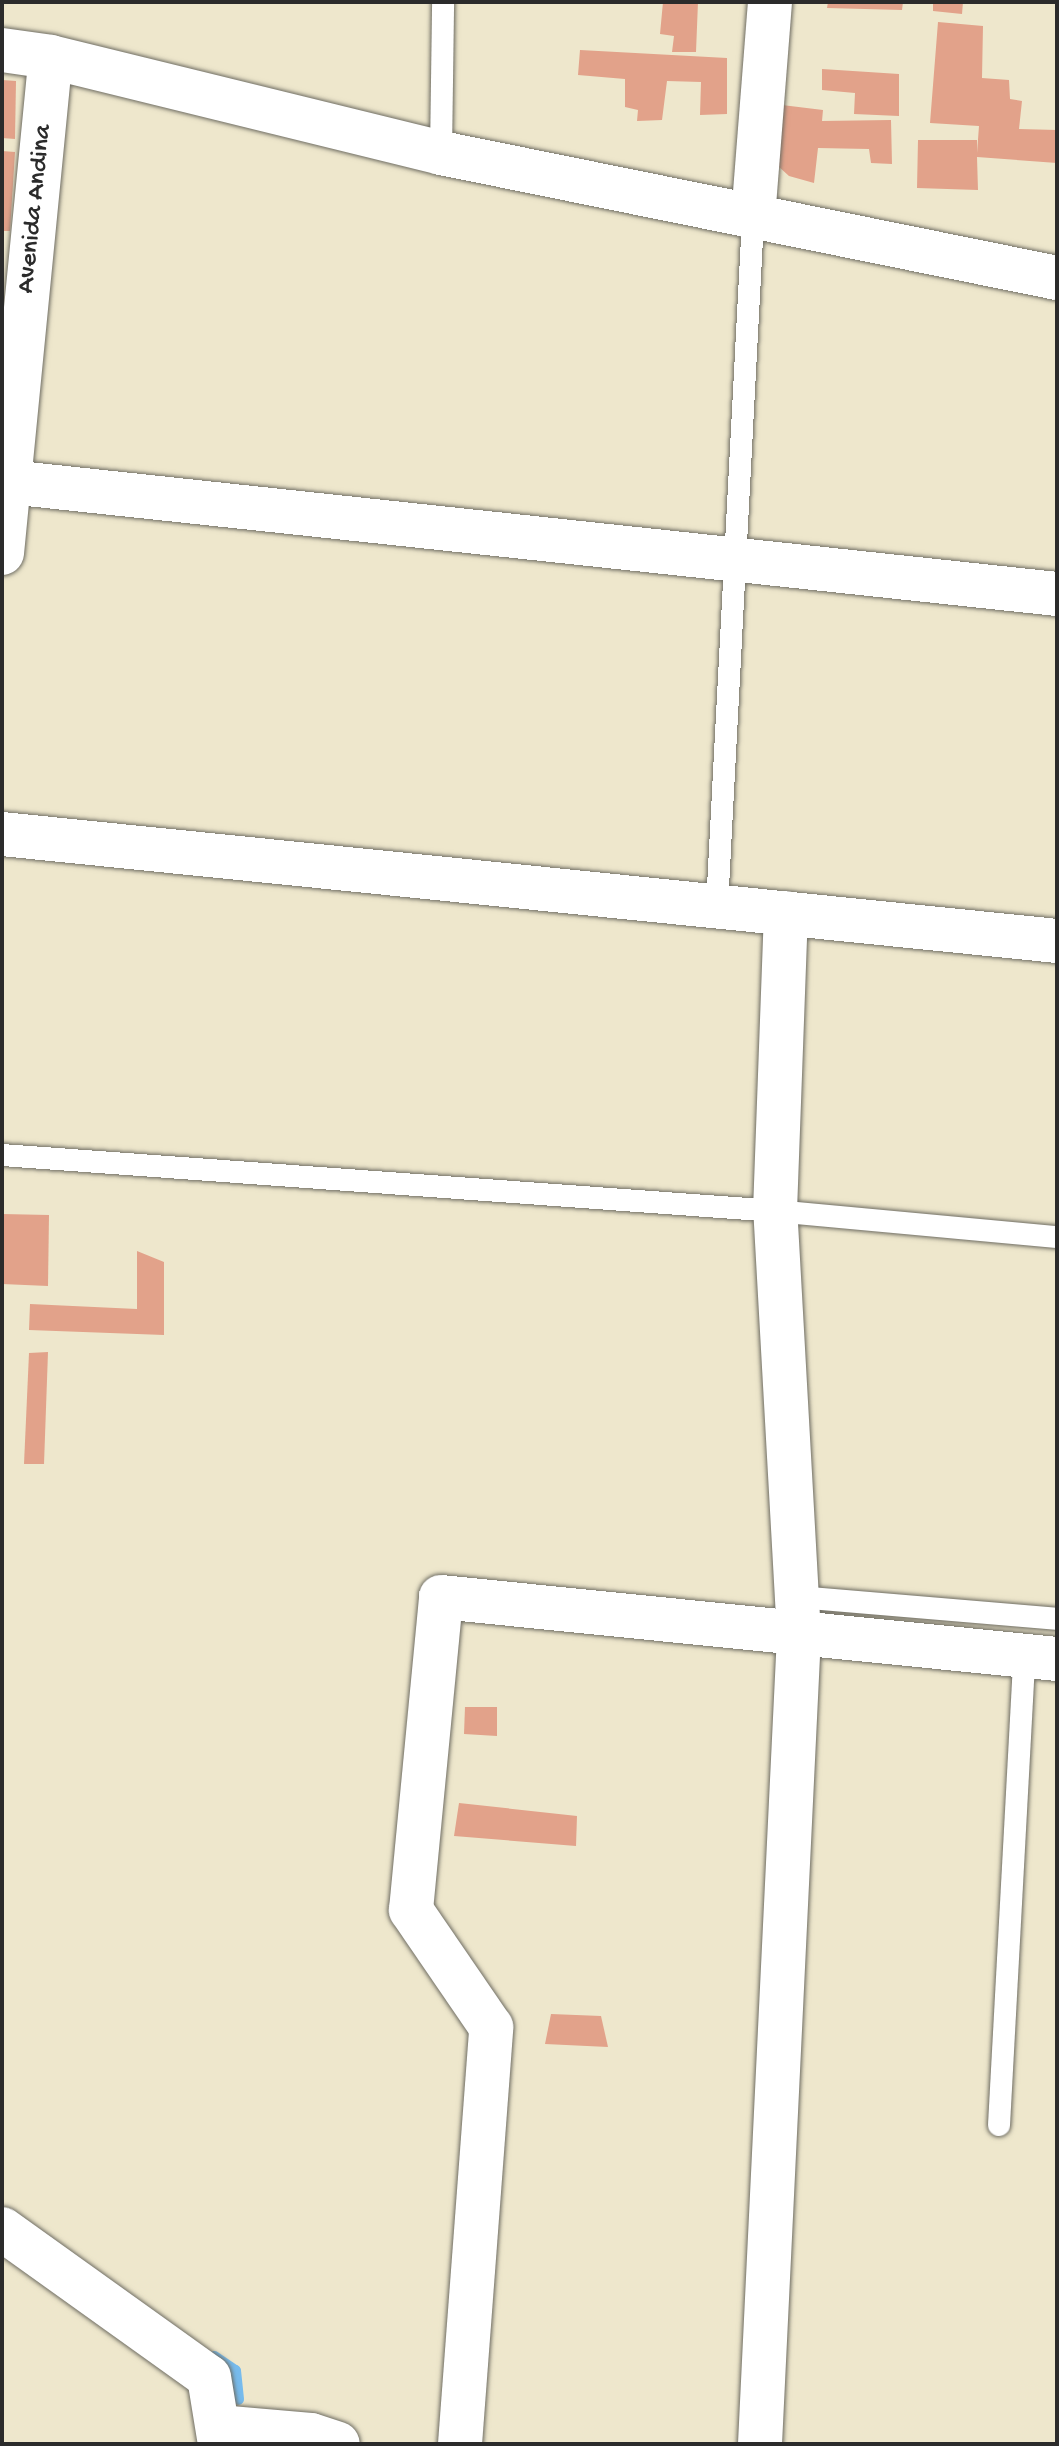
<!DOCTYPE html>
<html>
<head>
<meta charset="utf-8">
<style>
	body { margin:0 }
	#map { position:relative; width:1059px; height:2446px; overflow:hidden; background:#eee7cc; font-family:"Gochi Hand",sans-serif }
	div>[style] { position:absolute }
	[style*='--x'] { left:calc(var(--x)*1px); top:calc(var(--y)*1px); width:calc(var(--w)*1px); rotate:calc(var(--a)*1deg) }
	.stream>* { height:11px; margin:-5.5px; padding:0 5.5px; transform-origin:5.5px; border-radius:5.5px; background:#77bbed }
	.building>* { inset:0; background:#e2a28a }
	.roads { filter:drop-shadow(0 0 2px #6f6d63) drop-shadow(0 0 2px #6f6d63) }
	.service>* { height:22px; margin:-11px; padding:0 11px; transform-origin:11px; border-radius:11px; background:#fff }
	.minor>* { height:44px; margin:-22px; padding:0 22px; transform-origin:22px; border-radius:22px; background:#fff }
	.tertiary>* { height:44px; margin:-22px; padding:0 22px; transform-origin:22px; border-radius:22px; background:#fff }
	span { translate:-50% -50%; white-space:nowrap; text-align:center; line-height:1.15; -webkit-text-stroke:7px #fff; paint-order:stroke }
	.street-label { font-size:26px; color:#2b2b2b }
	.frame { position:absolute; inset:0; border:4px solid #2b2b2b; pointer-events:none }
</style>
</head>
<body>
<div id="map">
	<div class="stream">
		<div style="--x:214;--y:2356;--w:25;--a:34"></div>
		<div style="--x:235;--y:2370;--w:29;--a:84"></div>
	</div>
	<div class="building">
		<div style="clip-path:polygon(663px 2px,698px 2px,696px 52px,672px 52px,674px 36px,660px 34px)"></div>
		<div style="clip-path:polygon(828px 2px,903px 2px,902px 10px,827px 8px)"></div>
		<div style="clip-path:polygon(933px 2px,963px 2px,962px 14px,933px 11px)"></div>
		<div style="clip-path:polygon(938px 22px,983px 26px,982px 78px,1009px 80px,1010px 99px,1022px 101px,1019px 129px,1057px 130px,1057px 163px,977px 157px,978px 190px,917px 188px,918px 140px,977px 140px,977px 153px,979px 126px,930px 123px)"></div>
		<div style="clip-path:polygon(580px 50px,727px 58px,727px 114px,700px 115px,701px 82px,667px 81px,662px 120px,637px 121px,638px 110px,625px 107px,625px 79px,578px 75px)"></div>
		<div style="clip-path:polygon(822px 69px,899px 74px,899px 116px,854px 114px,855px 93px,822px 90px)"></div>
		<div style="clip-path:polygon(2px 80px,16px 81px,15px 139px,2px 138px)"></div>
		<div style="clip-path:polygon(782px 105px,823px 110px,822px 121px,891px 120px,892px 164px,871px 163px,869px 149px,818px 148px,814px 183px,789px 176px,778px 166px)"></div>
		<div style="clip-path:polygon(2px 151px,15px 152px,10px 231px,2px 231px)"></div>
		<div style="clip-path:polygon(2px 1214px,49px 1215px,48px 1286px,2px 1284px)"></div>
		<div style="clip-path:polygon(137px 1251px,164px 1262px,164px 1335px,29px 1330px,30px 1304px,137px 1309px)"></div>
		<div style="clip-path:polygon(48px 1352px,44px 1464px,24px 1464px,29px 1353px)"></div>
		<div style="clip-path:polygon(465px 1707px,497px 1707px,497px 1736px,464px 1734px)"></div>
		<div style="clip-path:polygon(459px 1803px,577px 1816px,576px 1846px,454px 1836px)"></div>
		<div style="clip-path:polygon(551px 2014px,601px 2016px,608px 2047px,545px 2044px)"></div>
	</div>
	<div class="roads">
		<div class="service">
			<div style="--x:441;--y:153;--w:151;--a:-89.2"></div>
			<div style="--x:717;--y:906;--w:689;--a:-87"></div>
			<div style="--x:2;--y:1155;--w:775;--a:4.14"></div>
			<div style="--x:775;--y:1211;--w:283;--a:5.3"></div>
			<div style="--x:797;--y:1597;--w:261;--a:4.8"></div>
			<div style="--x:999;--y:2125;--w:470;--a:-86.9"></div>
		</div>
		<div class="minor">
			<div style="--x:753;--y:218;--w:217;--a:-85.5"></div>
			<div style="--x:9;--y:482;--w:1054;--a:6.1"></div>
			<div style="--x:2;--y:553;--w:498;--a:-84.4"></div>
			<div style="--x:2;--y:834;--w:1060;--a:5.79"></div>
			<div style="--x:2;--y:2229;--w:254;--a:35.6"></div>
			<div style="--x:209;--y:2377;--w:68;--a:80.7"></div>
			<div style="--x:218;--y:2427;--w:93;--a:4.9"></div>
			<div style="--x:311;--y:2435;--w:28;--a:18"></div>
			<div style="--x:460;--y:2444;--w:418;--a:-85.7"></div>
			<div style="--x:491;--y:2027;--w:142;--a:-124.4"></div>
			<div style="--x:411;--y:1910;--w:314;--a:-84.5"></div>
			<div style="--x:441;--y:1597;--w:619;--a:5.75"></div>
			<div style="--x:760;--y:2444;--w:810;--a:-87.24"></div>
			<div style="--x:799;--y:1635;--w:425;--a:-93.2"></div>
			<div style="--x:775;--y:1211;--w:298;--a:-87.9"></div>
		</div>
		<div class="tertiary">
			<div style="--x:2;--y:50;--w:49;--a:8.1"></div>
			<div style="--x:51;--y:57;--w:402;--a:13.8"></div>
			<div style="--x:441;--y:153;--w:629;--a:11.47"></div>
		</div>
	</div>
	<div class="street-label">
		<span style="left:36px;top:209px;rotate:-84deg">Avenida Andina</span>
	</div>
	<div class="frame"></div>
</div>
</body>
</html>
